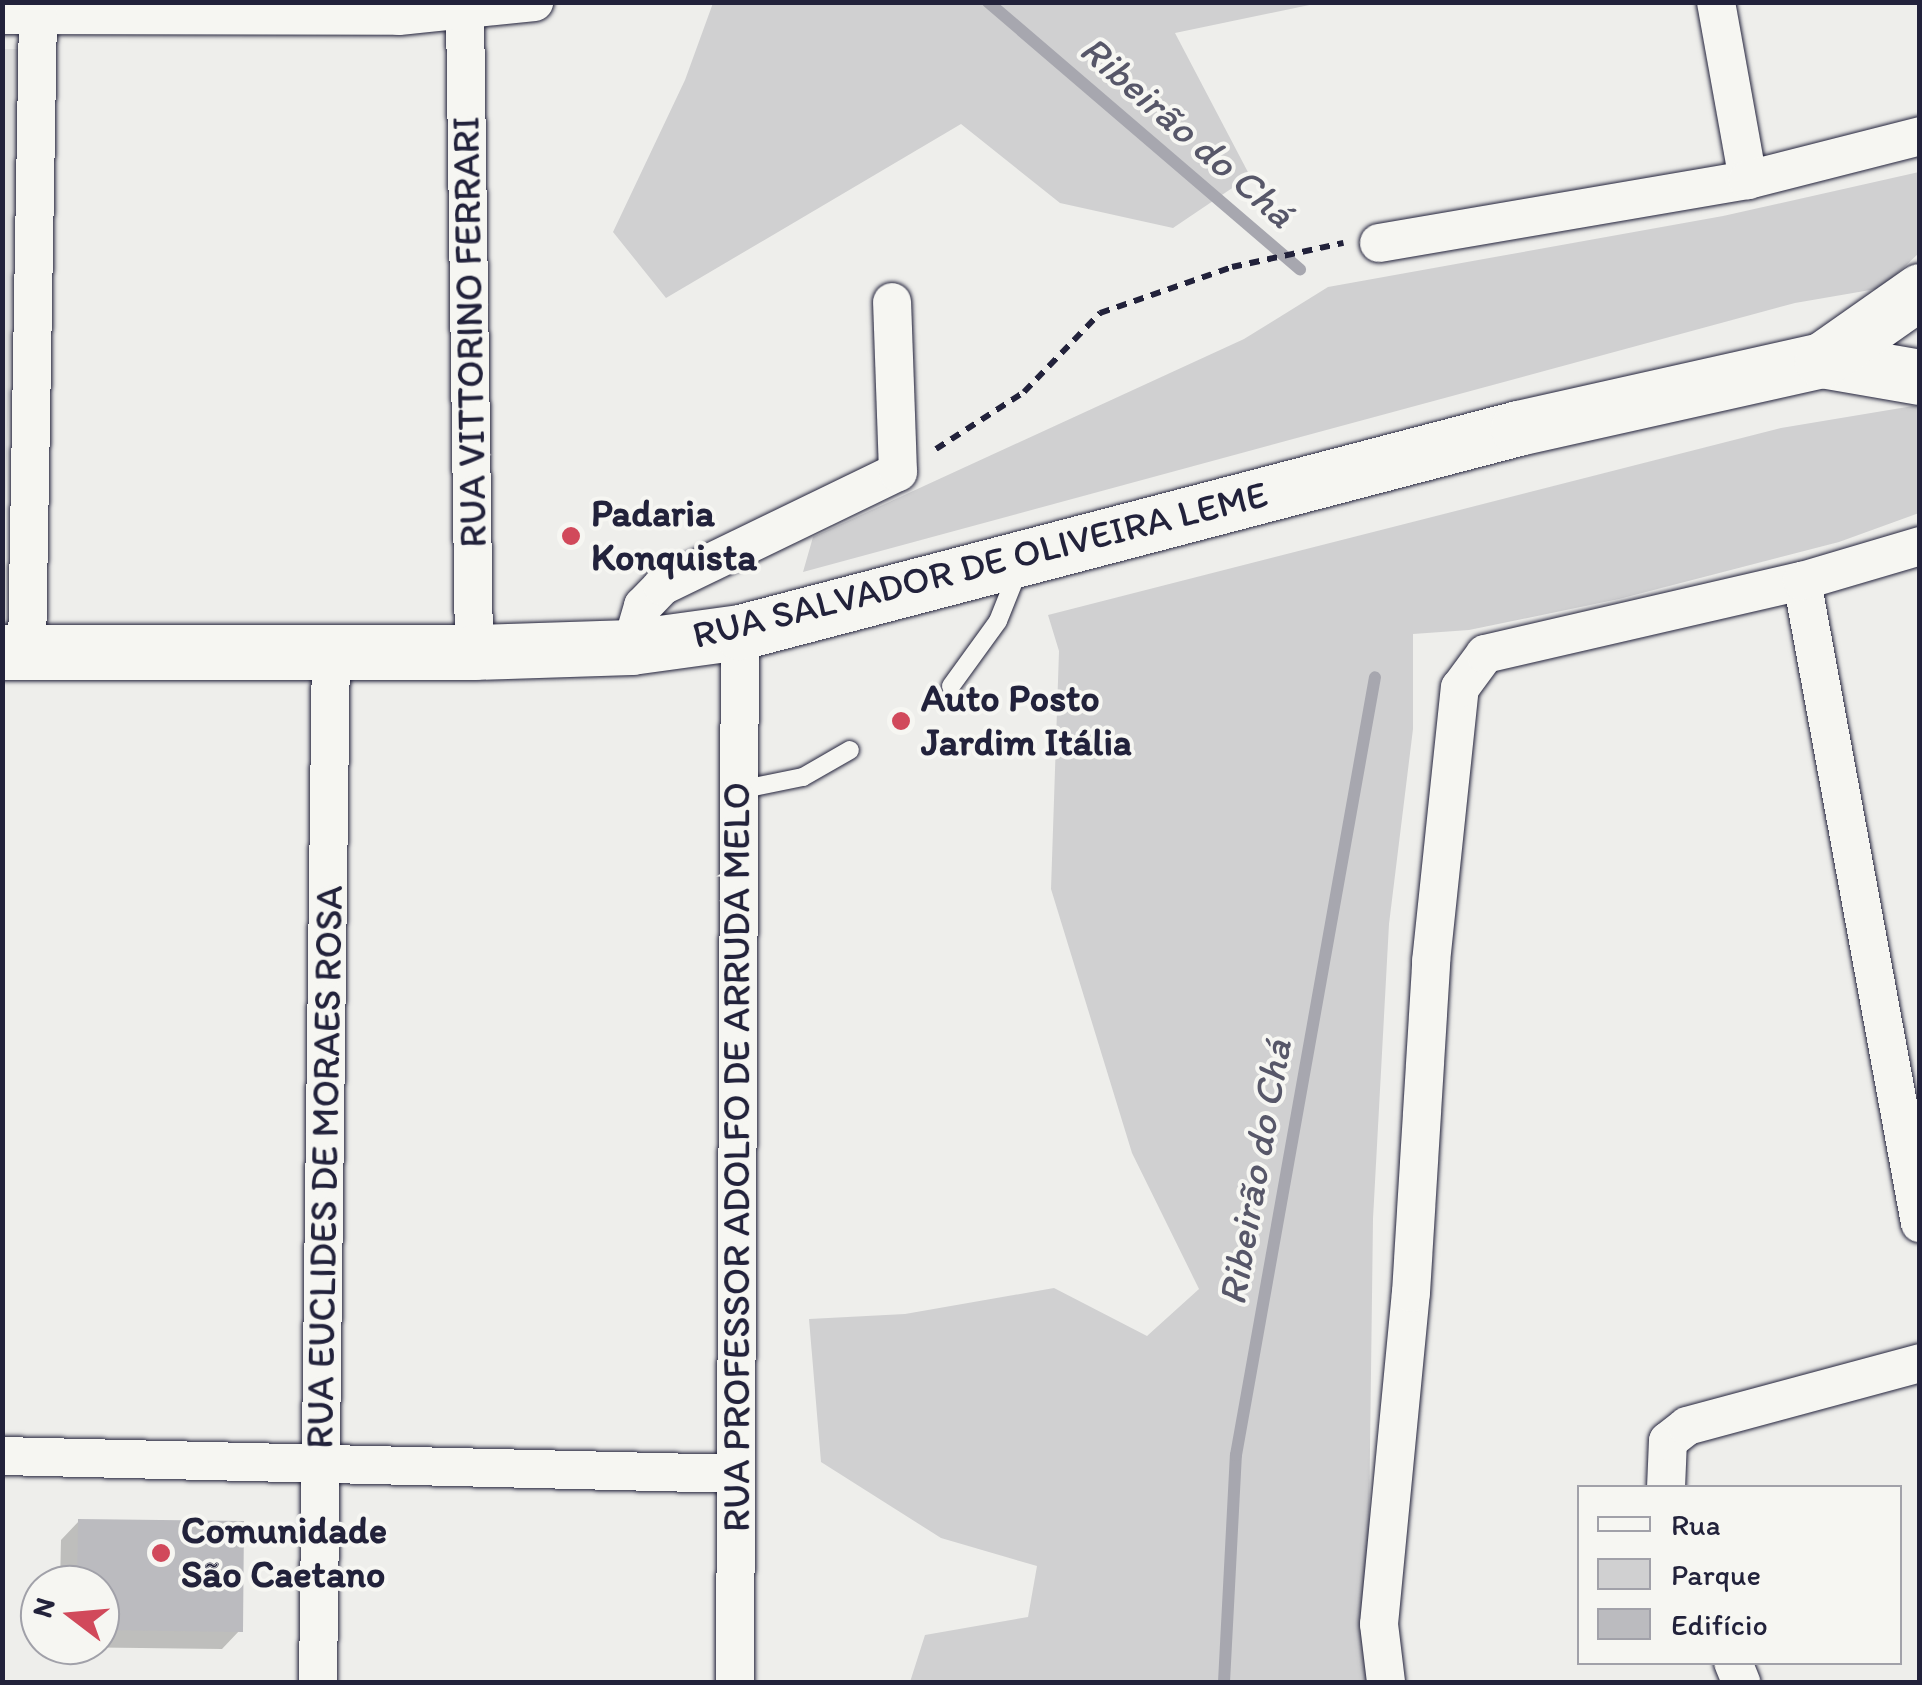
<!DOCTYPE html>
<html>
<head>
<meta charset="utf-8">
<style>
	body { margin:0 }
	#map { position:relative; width:1922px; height:1685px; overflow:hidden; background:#eeeeeb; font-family:Itim,sans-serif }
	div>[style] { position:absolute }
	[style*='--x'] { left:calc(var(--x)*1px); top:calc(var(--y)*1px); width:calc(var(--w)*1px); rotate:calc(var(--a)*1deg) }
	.built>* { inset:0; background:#dfdfde }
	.green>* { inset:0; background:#d0d0d1 }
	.shadow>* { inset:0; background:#0003 }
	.stream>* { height:12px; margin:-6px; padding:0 6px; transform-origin:6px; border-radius:6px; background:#a7a7af }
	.building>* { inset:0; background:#bbbbbf }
	.path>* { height:6px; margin-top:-3px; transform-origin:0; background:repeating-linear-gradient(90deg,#22223b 0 10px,transparent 0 18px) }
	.roads { filter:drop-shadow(0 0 2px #22223b) drop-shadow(0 0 2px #22223b) }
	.service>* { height:18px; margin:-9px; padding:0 9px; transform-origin:9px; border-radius:9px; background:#f6f6f2 }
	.minor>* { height:38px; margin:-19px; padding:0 19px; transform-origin:19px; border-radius:19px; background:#f6f6f2 }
	.primary>* { height:55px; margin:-27.5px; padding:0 27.5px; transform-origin:27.5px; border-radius:27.5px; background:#f6f6f2 }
	.dots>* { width:28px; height:28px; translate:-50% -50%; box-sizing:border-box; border:5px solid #f6f6f2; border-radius:50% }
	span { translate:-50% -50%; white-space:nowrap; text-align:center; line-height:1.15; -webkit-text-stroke:8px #f6f6f2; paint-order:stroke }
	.street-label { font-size:38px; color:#22223b }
	.poi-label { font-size:38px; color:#22223b; font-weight:700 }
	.left { translate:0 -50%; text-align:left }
	.water-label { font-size:40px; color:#575769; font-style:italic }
	.frame { position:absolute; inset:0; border:5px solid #22223b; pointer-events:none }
	.legend { position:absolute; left:1577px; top:1485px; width:325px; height:180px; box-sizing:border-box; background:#f6f6f2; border:2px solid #a1a1a9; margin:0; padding:12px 18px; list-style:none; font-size:30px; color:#22223b }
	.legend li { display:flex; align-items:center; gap:20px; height:50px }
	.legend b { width:50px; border:2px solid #a1a1a9 }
	.north { position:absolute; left:20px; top:1565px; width:100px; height:100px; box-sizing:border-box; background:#f6f6f2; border:2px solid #a1a1a9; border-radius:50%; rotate:286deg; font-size:28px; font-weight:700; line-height:40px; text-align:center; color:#22223b }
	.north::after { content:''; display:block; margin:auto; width:35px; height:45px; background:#d1495b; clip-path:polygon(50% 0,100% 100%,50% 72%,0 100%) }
</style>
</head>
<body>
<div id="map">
	<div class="built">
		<div style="clip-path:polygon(2px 49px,20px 49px,3px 580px)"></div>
	</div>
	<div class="green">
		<div style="clip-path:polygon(713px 3px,713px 2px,1319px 3px,1175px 33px,1250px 176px,1173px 228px,1060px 203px,961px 124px,666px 298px,613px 232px,685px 80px)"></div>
		<div style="clip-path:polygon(1919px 172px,1919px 253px,1882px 288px,1795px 303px,803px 572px,813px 537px,1244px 339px,1328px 287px,1723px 216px)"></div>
		<div style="clip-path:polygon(1919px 405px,1919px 513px,1839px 542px,1619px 599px,1469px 630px,1413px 634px,1413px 729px,1389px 924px,1373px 1219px,1367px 1682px,910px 1682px,925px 1635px,1028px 1617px,1037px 1566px,941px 1538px,821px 1462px,809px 1319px,905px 1314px,1054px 1288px,1147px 1336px,1199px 1289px,1132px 1153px,1051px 889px,1059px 651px,1048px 615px,1781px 428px)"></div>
	</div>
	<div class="shadow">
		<div style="clip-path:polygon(79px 1521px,240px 1630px,222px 1649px,59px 1647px,100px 1645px,100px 1585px,60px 1585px,61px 1540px)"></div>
	</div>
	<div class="stream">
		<div style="--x:988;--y:2;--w:411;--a:40.6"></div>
		<div style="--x:1224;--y:1682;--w:227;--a:-87"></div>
		<div style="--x:1236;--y:1455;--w:790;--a:-79.87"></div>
	</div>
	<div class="building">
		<div style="clip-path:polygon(78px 1519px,244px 1521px,243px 1632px,100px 1630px,100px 1585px,77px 1585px)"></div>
	</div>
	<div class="path">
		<div style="--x:936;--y:449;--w:105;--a:-32.9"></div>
		<div style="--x:1024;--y:392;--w:110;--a:-46.1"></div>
		<div style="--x:1100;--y:313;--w:140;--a:-19.2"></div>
		<div style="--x:1232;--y:267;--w:114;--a:-12.2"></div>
	</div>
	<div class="roads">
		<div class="service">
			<div style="--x:951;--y:686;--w:80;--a:-54.1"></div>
			<div style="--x:998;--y:621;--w:54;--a:-68.2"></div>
			<div style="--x:739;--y:790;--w:65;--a:-11.5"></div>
			<div style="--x:803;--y:777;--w:54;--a:-29.9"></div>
		</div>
		<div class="minor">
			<div style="--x:1716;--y:2;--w:181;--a:79.8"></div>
			<div style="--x:465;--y:12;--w:640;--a:89.19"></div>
			<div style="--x:2;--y:15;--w:397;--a:0.1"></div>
			<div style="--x:399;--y:16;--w:136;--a:-5.9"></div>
			<div style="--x:1379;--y:243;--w:374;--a:-9.7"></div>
			<div style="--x:1748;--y:180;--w:178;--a:-14.3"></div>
			<div style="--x:1802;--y:581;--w:653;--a:79.59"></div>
			<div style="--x:631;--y:647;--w:43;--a:-73.7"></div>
			<div style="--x:643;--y:606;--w:28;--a:-46"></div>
			<div style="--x:662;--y:586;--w:262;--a:-25.8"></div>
			<div style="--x:898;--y:472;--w:170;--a:-92"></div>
			<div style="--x:27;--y:651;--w:636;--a:-89.01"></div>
			<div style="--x:2;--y:1456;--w:734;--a:1.4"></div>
			<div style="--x:1666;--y:1488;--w:47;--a:-87.6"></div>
			<div style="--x:1668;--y:1441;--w:24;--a:-38"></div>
			<div style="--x:1687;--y:1426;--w:241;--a:-15.1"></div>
			<div style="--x:1733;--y:1662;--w:22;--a:68"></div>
			<div style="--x:318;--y:1682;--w:1030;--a:-89.28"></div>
			<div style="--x:735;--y:1682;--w:1050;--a:-89.73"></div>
			<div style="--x:1386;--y:1682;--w:58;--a:-96.9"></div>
			<div style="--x:1379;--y:1624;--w:333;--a:-84.5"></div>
			<div style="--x:1411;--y:1293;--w:332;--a:-86.5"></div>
			<div style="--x:1431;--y:962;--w:276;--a:-84"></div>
			<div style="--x:1460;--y:688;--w:42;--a:-53.7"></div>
			<div style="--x:1485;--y:654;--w:325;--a:-13"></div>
			<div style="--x:1802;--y:581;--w:123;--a:-16.5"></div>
		</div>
		<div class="primary">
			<div style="--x:1822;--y:360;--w:99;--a:9.8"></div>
			<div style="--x:2;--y:652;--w:472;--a:0"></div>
			<div style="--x:474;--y:652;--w:157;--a:-1.8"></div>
			<div style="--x:631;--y:647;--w:110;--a:-7.8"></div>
			<div style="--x:740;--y:632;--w:804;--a:-14.69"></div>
			<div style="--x:1518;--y:428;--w:312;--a:-12.6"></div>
			<div style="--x:1822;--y:360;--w:120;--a:-35.1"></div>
		</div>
	</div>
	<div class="dots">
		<div style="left:571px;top:536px;background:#d1495b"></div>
		<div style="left:901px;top:721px;background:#d1495b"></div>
		<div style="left:161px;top:1553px;background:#d1495b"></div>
	</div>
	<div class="street-label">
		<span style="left:470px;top:332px;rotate:-91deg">RUA VITTORINO FERRARI</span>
		<span style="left:980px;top:565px;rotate:-14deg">RUA SALVADOR DE OLIVEIRA LEME</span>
		<span style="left:737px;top:1157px;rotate:-90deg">RUA PROFESSOR ADOLFO DE ARRUDA MELO</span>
		<span style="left:325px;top:1167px;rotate:-89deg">RUA EUCLIDES DE MORAES ROSA</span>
	</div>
	<div class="poi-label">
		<span class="left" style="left:591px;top:536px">Padaria<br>Konquista</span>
		<span class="left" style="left:921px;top:721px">Auto Posto<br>Jardim Itália</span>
		<span class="left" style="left:181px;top:1553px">Comunidade<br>São Caetano</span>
	</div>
	<div class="water-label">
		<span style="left:1188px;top:131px;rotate:41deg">Ribeirão do Chá</span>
		<span style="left:1254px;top:1172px;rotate:-80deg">Ribeirão do Chá</span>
	</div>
	<div class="frame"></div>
	<ul class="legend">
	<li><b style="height:12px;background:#f6f6f2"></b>Rua</li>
	<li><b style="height:28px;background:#d0d0d1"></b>Parque</li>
	<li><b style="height:28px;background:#bbbbbf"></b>Edifício</li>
	</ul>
	<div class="north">N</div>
</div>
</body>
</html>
